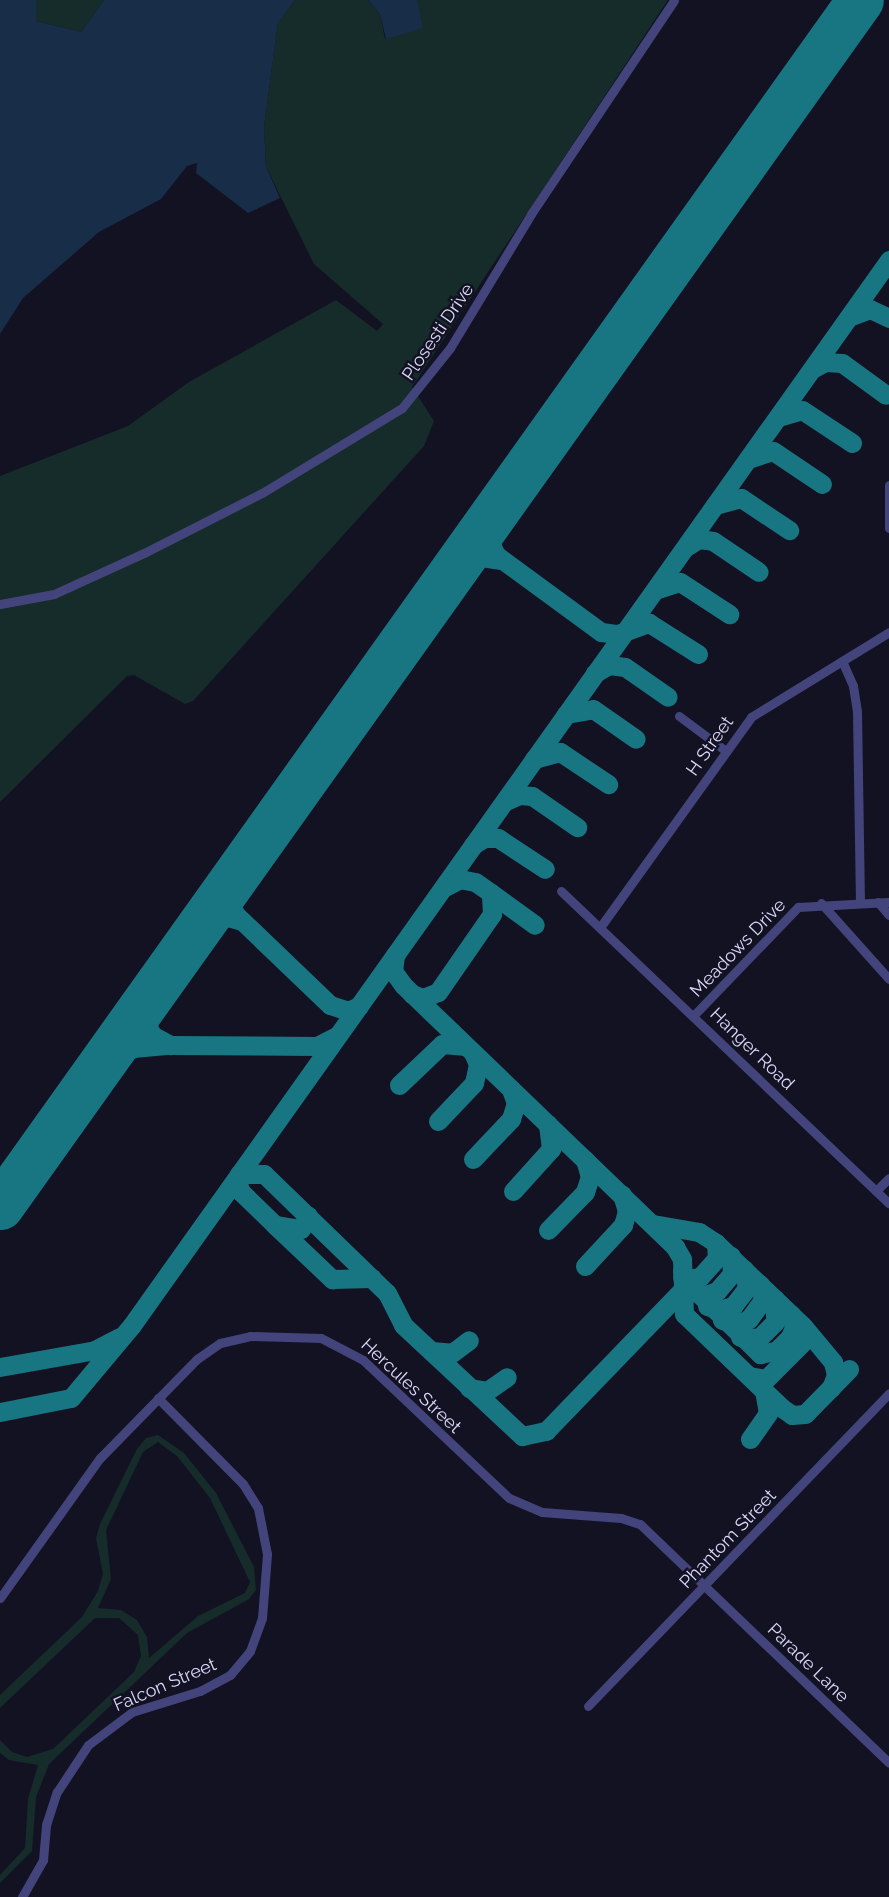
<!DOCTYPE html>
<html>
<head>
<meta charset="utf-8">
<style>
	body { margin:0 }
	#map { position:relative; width:889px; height:1897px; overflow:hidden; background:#131223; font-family:Raleway,sans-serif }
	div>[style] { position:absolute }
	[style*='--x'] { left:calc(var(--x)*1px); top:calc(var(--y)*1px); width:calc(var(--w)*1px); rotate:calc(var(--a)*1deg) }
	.green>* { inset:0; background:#152c2a }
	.water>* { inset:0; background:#172d48 }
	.taxiway>* { height:19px; margin:-9.5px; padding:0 9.5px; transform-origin:9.5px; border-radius:9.5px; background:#187682 }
	.runway>* { height:47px; margin:-23.5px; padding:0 23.5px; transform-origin:23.5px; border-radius:23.5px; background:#187682 }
	.minor>* { height:9px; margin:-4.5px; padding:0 4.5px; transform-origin:4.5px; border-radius:4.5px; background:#43447c }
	span { translate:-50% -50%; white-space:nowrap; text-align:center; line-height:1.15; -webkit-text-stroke:5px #131223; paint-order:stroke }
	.street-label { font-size:18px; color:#dad9fa }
</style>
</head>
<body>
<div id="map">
	<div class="green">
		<div style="clip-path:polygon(36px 0,104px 0,81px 32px,36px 21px)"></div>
		<div style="clip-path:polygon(368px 0,380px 14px,385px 39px,417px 0,668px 0,412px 387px,434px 421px,424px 446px,193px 701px,185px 704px,134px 675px,127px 676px,0 802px,0 476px,128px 426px,189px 382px,336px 300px,377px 331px,383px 324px,314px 264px,266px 167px,264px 127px,278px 21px,295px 0)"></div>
		<div style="clip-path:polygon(evenodd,158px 1435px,184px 1453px,216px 1493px,254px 1567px,256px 1590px,249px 1599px,187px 1633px,49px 1764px,36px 1797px,32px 1851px,0 1883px,0 1875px,25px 1848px,28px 1799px,38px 1765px,9px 1760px,0 1753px,0 1740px,12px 1752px,27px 1757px,53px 1749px,134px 1672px,141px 1656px,138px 1635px,119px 1618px,95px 1618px,0 1708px,0 1695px,82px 1617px,98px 1591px,103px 1574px,96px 1538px,100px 1524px,137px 1449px,146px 1438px,158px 1435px,158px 1442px,177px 1456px,210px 1498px,250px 1582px,245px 1593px,198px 1616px,149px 1658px,147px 1637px,137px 1620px,121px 1610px,98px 1608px,111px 1579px,106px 1530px,143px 1452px,158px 1442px)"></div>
	</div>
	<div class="water">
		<div style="clip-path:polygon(0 0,36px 0,36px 21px,81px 32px,104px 0,295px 0,278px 22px,264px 127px,266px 167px,280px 198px,248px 213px,196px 173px,197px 163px,187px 166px,161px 199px,99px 232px,23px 298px,0 334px)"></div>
		<div style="clip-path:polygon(368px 0,417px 0,423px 28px,386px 39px,380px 14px)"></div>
	</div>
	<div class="taxiway">
		<div style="--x:849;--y:317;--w:22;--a:-21"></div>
		<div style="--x:870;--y:309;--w:21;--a:25"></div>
		<div style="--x:812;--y:369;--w:15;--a:-28"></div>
		<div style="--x:825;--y:362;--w:17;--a:3"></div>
		<div style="--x:842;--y:363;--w:54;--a:36"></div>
		<div style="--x:778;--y:417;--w:25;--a:-16"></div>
		<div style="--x:802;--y:410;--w:60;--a:33.4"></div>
		<div style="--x:748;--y:459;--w:26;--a:-18"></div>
		<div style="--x:773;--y:451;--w:59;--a:34"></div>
		<div style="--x:715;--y:505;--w:27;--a:-15"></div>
		<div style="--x:741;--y:498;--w:58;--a:33.7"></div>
		<div style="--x:490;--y:520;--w:18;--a:96"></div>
		<div style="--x:488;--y:538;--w:19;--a:65"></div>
		<div style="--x:496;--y:555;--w:130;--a:36.3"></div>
		<div style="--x:601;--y:632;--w:17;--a:7"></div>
		<div style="--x:618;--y:634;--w:33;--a:-20"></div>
		<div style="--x:649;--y:623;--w:58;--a:32.3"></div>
		<div style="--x:686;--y:547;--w:15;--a:-32"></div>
		<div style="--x:699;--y:539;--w:14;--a:8"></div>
		<div style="--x:713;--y:541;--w:55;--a:34"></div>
		<div style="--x:455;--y:568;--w:28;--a:-23"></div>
		<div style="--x:481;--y:557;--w:19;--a:9"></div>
		<div style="--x:655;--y:590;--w:26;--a:-18"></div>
		<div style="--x:680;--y:582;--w:59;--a:33.1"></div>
		<div style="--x:595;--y:673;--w:16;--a:-30"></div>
		<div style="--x:609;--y:665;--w:16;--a:7"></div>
		<div style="--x:625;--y:667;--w:52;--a:34.9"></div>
		<div style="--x:566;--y:714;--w:27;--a:-10"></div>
		<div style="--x:593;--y:709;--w:52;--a:34.9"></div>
		<div style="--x:534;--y:759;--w:27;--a:-15"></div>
		<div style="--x:560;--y:752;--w:58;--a:33.7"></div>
		<div style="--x:504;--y:802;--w:17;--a:-25"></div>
		<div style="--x:519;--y:795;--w:13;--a:4"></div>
		<div style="--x:532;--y:796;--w:55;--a:34.6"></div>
		<div style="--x:473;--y:845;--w:13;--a:-32"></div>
		<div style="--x:484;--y:838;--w:14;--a:0"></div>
		<div style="--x:498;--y:838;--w:56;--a:33.4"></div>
		<div style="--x:230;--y:885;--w:16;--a:101"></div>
		<div style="--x:227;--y:901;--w:17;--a:57"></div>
		<div style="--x:236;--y:915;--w:130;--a:43.8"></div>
		<div style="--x:330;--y:1005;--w:19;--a:18"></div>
		<div style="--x:348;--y:1011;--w:12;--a:-24"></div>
		<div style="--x:491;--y:893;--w:54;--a:36"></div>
		<div style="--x:202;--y:924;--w:27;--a:-15"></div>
		<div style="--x:228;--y:917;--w:15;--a:16"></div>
		<div style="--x:395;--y:955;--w:16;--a:97"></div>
		<div style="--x:393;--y:971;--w:17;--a:54"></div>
		<div style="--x:403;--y:985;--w:378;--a:43.9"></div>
		<div style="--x:675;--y:1247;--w:14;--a:60"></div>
		<div style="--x:682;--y:1259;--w:55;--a:87.9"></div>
		<div style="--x:684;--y:1314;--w:136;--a:43.8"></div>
		<div style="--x:782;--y:1408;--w:12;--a:35"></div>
		<div style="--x:792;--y:1415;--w:13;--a:-4"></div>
		<div style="--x:805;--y:1414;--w:63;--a:-45.6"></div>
		<div style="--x:412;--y:994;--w:12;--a:20"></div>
		<div style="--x:423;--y:998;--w:16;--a:-22"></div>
		<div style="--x:438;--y:992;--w:95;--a:-55.3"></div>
		<div style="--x:492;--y:914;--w:21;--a:-93"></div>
		<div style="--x:491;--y:893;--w:19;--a:-145"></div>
		<div style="--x:475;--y:882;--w:15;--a:-169"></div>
		<div style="--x:460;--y:879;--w:19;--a:152"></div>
		<div style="--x:149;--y:996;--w:29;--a:94"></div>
		<div style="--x:147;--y:1025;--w:11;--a:63"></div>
		<div style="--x:152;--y:1035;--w:21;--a:29"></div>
		<div style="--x:170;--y:1045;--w:147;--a:0.4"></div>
		<div style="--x:317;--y:1046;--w:22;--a:-27"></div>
		<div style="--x:100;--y:1065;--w:37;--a:-27"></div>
		<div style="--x:133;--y:1048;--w:36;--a:-5"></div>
		<div style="--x:399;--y:1085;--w:59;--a:-43.6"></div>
		<div style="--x:442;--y:1044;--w:24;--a:5"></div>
		<div style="--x:438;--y:1121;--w:52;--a:-46.5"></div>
		<div style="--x:474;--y:1083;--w:19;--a:-78"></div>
		<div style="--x:478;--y:1064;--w:12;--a:-114"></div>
		<div style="--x:473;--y:1159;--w:55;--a:-46.5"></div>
		<div style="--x:511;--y:1119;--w:17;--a:-73"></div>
		<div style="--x:516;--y:1103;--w:15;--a:-110"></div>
		<div style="--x:239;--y:1174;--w:25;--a:0"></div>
		<div style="--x:264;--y:1174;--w:171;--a:44.1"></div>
		<div style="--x:387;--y:1293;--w:36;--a:63"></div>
		<div style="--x:403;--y:1325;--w:163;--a:43"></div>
		<div style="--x:522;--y:1436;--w:25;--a:-12"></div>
		<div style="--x:546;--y:1431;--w:196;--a:-46"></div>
		<div style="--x:236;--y:1179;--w:14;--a:69"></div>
		<div style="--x:241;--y:1192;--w:47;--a:44.1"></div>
		<div style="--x:275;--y:1225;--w:26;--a:9"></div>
		<div style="--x:301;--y:1229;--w:15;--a:-62"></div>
		<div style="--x:513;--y:1191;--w:57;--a:-47.9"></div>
		<div style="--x:551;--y:1149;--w:25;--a:-97"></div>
		<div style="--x:653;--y:1224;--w:47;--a:9.9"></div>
		<div style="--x:699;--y:1232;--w:20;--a:33"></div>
		<div style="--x:716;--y:1243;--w:120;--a:43.7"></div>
		<div style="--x:803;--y:1326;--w:47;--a:50.2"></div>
		<div style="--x:833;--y:1362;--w:13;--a:77"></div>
		<div style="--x:836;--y:1375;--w:14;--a:111"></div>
		<div style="--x:275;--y:1225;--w:79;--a:43.5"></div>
		<div style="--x:332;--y:1279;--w:40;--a:-1.4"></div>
		<div style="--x:548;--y:1230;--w:53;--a:-45.8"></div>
		<div style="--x:585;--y:1192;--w:16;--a:-72"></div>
		<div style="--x:590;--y:1177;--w:18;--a:-106"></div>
		<div style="--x:585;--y:1266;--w:56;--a:-47.2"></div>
		<div style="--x:623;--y:1225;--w:15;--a:-74"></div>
		<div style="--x:627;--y:1211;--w:17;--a:-107"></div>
		<div style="--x:682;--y:1271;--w:9;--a:63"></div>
		<div style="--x:686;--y:1279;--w:14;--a:-8"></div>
		<div style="--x:700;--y:1277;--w:25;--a:-48"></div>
		<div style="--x:717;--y:1258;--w:15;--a:-94"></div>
		<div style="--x:682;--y:1277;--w:110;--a:44.6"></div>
		<div style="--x:760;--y:1354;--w:16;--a:-11"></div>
		<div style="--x:776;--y:1351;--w:20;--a:-45"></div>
		<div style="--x:790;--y:1337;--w:11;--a:-68"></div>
		<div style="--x:794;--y:1327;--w:13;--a:-103"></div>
		<div style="--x:694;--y:1292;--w:11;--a:15"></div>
		<div style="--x:705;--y:1295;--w:13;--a:-18"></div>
		<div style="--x:717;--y:1291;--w:23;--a:-49"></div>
		<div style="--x:732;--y:1274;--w:18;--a:-93"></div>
		<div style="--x:707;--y:1306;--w:13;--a:18"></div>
		<div style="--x:719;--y:1310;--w:15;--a:-16"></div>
		<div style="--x:733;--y:1306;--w:23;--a:-52"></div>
		<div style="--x:747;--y:1288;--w:19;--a:-99"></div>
		<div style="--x:722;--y:1320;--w:16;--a:15"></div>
		<div style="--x:737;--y:1324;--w:13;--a:-23"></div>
		<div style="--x:749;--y:1319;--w:24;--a:-54"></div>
		<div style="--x:763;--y:1300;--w:16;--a:-101"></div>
		<div style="--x:740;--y:1337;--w:19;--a:3"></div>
		<div style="--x:759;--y:1338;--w:23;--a:-45"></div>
		<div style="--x:775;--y:1322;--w:23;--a:-90"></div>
		<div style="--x:431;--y:1351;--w:21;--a:5"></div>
		<div style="--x:452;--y:1353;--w:21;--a:-37"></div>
		<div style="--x:0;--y:1367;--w:97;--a:-10.1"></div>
		<div style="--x:95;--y:1350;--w:26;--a:-28"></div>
		<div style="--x:749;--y:1376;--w:17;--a:10"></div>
		<div style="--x:766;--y:1379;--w:51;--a:-45"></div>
		<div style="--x:469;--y:1388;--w:18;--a:9"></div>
		<div style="--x:487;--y:1391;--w:24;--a:-35"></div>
		<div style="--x:0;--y:1412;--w:72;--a:-11.2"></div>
		<div style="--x:71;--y:1398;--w:95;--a:-50.1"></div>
		<div style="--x:132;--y:1325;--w:1307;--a:-54.59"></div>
		<div style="--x:750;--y:1439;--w:32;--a:-55"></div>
		<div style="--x:768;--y:1413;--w:22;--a:-100"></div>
	</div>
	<div class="runway">
		<div style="--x:0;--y:1206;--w:1481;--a:-54.51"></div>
	</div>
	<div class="minor">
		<div style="--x:889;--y:485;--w:43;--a:90"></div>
		<div style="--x:0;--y:604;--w:55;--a:-10.5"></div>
		<div style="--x:54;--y:594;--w:99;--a:-24.5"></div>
		<div style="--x:144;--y:553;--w:132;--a:-27"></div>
		<div style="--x:262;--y:493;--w:164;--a:-31.3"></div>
		<div style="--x:402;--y:408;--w:77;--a:-51.3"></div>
		<div style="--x:450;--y:348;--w:157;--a:-58.8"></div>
		<div style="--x:531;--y:214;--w:257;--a:-56.2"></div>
		<div style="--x:842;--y:661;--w:27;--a:66"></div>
		<div style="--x:853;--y:686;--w:26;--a:81"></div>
		<div style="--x:857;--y:712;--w:191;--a:89.1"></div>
		<div style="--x:679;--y:716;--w:59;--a:36.7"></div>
		<div style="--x:561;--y:891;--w:453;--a:43.6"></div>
		<div style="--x:878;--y:902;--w:17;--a:50"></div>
		<div style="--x:821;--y:903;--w:102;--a:48.2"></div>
		<div style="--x:601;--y:926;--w:257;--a:-54.3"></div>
		<div style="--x:751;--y:717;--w:162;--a:-31.6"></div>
		<div style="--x:695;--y:1014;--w:149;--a:-46.1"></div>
		<div style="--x:798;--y:907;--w:91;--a:-3.1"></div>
		<div style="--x:876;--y:1191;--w:18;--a:-45"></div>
		<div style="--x:0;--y:1598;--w:172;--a:-54.5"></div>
		<div style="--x:100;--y:1458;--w:139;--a:-45.6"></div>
		<div style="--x:197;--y:1359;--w:28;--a:-35"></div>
		<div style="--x:220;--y:1343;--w:31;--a:-13"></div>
		<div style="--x:250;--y:1336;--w:71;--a:1.6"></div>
		<div style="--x:321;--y:1338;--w:47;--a:27.6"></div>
		<div style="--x:363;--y:1360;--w:201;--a:43.4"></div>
		<div style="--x:509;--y:1498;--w:36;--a:23"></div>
		<div style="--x:542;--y:1512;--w:79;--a:4.3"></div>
		<div style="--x:621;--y:1518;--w:20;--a:18"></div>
		<div style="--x:640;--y:1524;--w:345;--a:43.8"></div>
		<div style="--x:588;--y:1706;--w:434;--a:-46.1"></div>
		<div style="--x:22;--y:1897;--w:43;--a:-60.4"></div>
		<div style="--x:43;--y:1860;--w:35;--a:-85"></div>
		<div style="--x:46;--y:1825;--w:35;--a:-72"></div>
		<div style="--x:57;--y:1792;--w:56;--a:-56.6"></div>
		<div style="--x:88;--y:1745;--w:55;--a:-36.9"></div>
		<div style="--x:132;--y:1712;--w:71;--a:-17.2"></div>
		<div style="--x:200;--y:1691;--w:34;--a:-28"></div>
		<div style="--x:230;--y:1675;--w:31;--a:-50"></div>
		<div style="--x:250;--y:1651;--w:35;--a:-70"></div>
		<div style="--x:262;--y:1618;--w:64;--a:-85.5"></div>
		<div style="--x:267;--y:1554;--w:47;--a:-101.1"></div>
		<div style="--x:258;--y:1508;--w:28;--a:-122"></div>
		<div style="--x:243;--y:1484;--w:121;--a:-134.7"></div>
	</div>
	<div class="street-label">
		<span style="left:438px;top:332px;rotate:-56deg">Plosesti Drive</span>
		<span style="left:710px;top:746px;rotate:-55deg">H Street</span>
		<span style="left:738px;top:948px;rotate:-46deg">Meadows Drive</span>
		<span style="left:752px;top:1049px;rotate:44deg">Hanger Road</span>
		<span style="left:411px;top:1386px;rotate:43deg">Hercules Street</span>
		<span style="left:728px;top:1539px;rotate:-46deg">Phantom Street</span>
		<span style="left:808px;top:1663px;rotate:44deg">Parade Lane</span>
		<span style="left:165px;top:1685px;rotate:-23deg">Falcon Street</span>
	</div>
</div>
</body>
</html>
